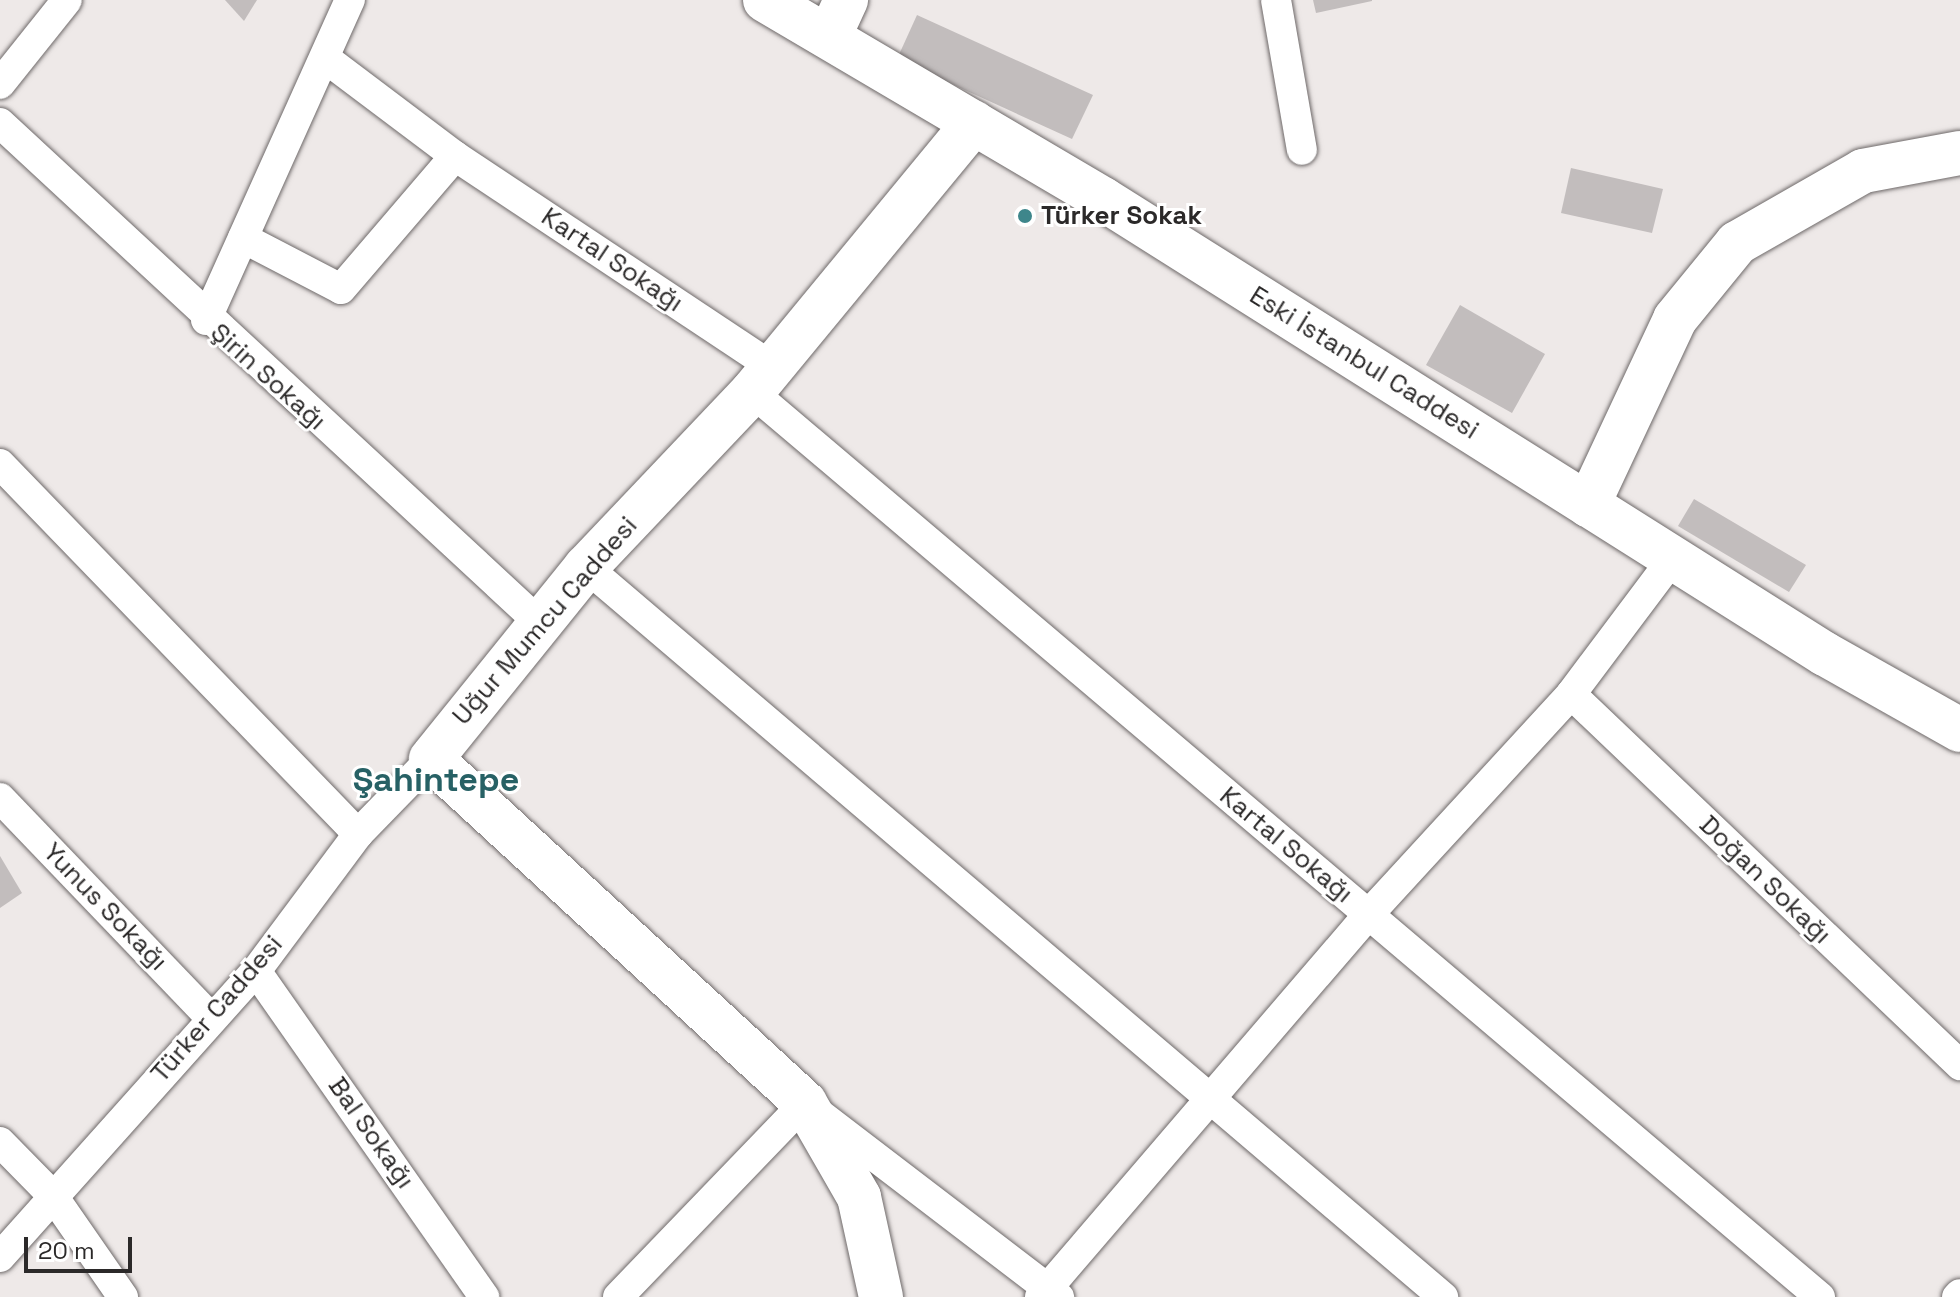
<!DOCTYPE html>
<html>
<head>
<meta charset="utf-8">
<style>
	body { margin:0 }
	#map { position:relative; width:1960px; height:1297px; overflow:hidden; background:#eee9e8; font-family:"Space Grotesk",sans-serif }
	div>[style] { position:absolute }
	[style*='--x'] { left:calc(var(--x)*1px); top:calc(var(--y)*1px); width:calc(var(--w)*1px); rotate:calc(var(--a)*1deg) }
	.building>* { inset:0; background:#c2bdbd }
	.roads { filter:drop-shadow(0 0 2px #6e6969) drop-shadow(0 0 2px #6e6969) }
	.street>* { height:30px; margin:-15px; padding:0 15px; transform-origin:15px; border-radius:15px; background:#fff }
	.secondary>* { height:44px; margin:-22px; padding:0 22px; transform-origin:22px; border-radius:22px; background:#fff }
	.dots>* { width:22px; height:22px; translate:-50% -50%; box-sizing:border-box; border:4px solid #fff; border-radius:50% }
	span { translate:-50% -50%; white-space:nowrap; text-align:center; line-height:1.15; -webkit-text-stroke:6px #fff; paint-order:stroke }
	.poi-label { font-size:26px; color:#2b2929; font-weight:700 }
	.left { translate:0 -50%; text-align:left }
	.street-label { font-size:26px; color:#2b2929 }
	.district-label { font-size:34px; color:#276165; font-weight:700 }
	.scale { position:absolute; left:24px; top:1237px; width:108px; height:36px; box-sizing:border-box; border:4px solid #2b2929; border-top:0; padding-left:10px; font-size:24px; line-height:28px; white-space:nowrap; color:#2b2929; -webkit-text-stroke:6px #fff; paint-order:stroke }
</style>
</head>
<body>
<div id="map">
	<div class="building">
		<div style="clip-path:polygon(225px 0,257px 0,244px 21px)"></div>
		<div style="clip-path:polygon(1313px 0,1372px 0,1372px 1px,1316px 13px)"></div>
		<div style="clip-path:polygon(917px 15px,1093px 95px,1072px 139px,897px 59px)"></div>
		<div style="clip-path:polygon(1571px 168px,1663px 189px,1652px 233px,1561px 213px)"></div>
		<div style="clip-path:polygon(1460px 305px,1545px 354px,1512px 413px,1426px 365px)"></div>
		<div style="clip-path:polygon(1694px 499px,1806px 565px,1789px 592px,1678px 526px)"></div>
		<div style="clip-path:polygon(0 856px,22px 893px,0 908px)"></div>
	</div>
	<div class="roads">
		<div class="street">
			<div style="--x:1276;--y:0;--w:152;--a:80.2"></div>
			<div style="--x:325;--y:58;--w:163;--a:37"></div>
			<div style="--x:455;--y:156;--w:377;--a:33.6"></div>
			<div style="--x:0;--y:84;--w:107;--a:-51.4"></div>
			<div style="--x:0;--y:123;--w:739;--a:42.81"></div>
			<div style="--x:243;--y:238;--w:110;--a:27.5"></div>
			<div style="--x:341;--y:289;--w:175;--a:-49.4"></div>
			<div style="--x:206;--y:320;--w:351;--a:-65.8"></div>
			<div style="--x:752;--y:392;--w:1400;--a:40.28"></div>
			<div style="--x:0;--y:464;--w:515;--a:45.94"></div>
			<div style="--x:586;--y:567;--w:1126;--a:40.42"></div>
			<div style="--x:1571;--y:694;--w:538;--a:43.64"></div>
			<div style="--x:0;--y:798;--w:302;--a:46.2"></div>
			<div style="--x:256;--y:971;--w:398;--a:55"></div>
			<div style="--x:0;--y:1142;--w:76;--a:45.5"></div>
			<div style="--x:53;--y:1196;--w:123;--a:55.3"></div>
			<div style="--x:0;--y:1257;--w:384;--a:-48.2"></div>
			<div style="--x:256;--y:971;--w:171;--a:-53.3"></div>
			<div style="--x:358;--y:834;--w:105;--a:-45.8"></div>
			<div style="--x:618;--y:1297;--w:269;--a:-46.1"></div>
			<div style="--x:805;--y:1103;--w:320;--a:37.4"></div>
			<div style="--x:1040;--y:1297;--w:503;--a:-49.35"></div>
			<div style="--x:1368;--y:915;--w:300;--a:-47.4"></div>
			<div style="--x:1571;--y:694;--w:171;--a:-53.1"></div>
			<div style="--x:1957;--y:1297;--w:4;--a:-45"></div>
		</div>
		<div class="secondary">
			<div style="--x:765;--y:0;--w:392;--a:30.5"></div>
			<div style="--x:1103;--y:199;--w:853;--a:32.22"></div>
			<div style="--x:1825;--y:654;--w:155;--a:29.4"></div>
			<div style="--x:829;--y:37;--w:41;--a:-65.3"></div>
			<div style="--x:1588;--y:505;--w:205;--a:-64.9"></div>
			<div style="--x:1675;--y:319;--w:98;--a:-50.8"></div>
			<div style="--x:1737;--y:243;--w:145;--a:-29.7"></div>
			<div style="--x:1863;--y:171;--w:99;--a:-10.5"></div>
			<div style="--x:881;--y:1297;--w:102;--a:-102.4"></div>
			<div style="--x:859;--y:1197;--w:108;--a:-119.9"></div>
			<div style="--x:805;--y:1103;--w:508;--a:-137.39"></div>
			<div style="--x:431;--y:759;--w:247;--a:-51.1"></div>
			<div style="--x:586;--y:567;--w:241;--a:-46.5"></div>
			<div style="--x:752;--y:392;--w:349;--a:-50.5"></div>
		</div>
	</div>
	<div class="dots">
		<div style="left:1025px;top:216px;background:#3e868b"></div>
	</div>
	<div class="poi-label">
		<span class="left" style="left:1041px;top:216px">Türker Sokak</span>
	</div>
	<div class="street-label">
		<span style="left:612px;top:260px;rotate:34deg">Kartal Sokağı</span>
		<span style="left:1364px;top:363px;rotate:32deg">Eski İstanbul Caddesi</span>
		<span style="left:268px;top:377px;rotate:42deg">Şirin Sokağı</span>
		<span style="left:545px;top:621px;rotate:-49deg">Uğur Mumcu Caddesi</span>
		<span style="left:1286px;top:845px;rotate:40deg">Kartal Sokağı</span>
		<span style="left:1765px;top:880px;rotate:44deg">Doğan Sokağı</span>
		<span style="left:105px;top:907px;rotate:46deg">Yunus Sokağı</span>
		<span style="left:217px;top:1009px;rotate:-49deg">Türker Caddesi</span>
		<span style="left:371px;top:1133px;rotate:55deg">Bal Sokağı</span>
	</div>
	<div class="district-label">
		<span style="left:436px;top:780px">Şahintepe</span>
	</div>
	<div class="scale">20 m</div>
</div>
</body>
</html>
